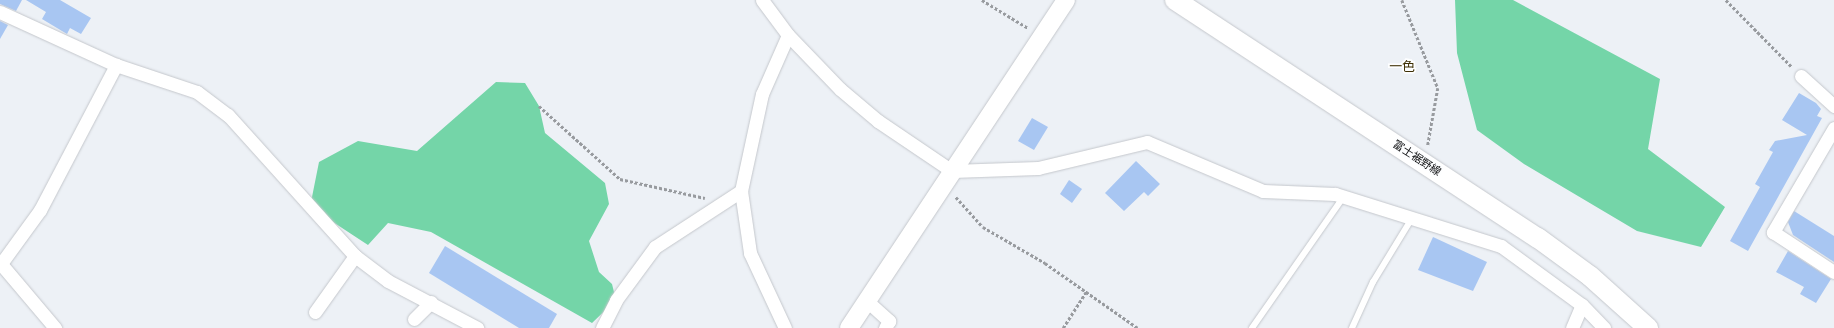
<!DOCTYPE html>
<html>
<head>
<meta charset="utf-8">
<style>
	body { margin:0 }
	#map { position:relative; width:1834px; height:328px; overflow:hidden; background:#edf1f6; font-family:"Public Sans","Noto Sans JP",sans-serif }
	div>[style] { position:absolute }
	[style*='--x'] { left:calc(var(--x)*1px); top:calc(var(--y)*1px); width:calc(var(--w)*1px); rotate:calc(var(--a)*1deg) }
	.green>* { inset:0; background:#74d5a8 }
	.building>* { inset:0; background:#a8c6f2 }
	.path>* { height:2.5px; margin-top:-1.25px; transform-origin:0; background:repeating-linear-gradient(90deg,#989b9f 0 3px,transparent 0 5px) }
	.roads { filter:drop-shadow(0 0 1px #c4c7cc) drop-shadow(0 0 1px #c4c7cc) }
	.lane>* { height:6px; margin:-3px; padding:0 3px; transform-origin:3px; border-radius:3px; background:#fff }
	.street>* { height:13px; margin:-6.5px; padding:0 6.5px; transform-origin:6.5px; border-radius:6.5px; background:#fff }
	.secondary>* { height:18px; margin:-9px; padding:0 9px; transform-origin:9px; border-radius:9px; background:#fff }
	.primary>* { height:20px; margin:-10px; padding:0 10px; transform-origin:10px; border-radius:10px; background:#fff }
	span { translate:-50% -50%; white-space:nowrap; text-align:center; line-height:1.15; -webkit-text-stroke:3.5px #fdfeff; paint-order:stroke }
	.street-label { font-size:11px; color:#0d0e10 }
	.quarter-label { font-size:13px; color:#3d2f04 }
</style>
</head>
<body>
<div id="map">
	<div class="green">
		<div style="clip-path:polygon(1455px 0,1513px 0,1660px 79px,1648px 149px,1725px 207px,1701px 247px,1637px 231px,1524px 164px,1477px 130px,1457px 53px)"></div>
		<div style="clip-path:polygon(496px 82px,525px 83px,539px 106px,545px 133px,605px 183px,609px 204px,589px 241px,599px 272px,612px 284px,616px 300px,592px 323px,431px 232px,388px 223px,368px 245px,310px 207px,319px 162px,358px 141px,417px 151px)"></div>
	</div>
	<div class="building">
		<div style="clip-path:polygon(0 0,22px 0,16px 11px,0 4px)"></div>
		<div style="clip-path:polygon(26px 0,60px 0,91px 18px,81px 34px,70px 28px,67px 34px,42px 19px,46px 12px)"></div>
		<div style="clip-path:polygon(0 21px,8px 25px,0 39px)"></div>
		<div style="clip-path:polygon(1799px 93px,1816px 103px,1821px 109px,1817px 116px,1822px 118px,1748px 251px,1730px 241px,1760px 187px,1755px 184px,1773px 152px,1769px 150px,1775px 141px,1807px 135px,1782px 120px)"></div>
		<div style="clip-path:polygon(1032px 118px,1048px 127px,1034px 150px,1018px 141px)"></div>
		<div style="clip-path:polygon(1136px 161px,1160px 184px,1148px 196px,1144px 192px,1124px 211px,1105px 193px)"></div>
		<div style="clip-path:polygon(1069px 180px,1082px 189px,1072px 203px,1060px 194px)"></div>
		<div style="clip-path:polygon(1794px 211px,1834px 236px,1834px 262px,1793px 235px,1788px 222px)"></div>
		<div style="clip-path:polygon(1433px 237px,1487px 262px,1473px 291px,1418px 270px)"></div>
		<div style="clip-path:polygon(445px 246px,557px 314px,549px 328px,519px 328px,429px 273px)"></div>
		<div style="clip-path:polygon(1788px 251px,1831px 279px,1816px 303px,1800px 294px,1804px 287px,1776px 272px)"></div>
	</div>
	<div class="path">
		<div style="--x:982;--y:0;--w:54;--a:31.3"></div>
		<div style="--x:1402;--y:0;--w:95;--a:67.8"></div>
		<div style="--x:1438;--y:88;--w:58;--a:100"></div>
		<div style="--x:1726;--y:0;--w:94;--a:45.4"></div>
		<div style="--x:539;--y:106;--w:109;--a:42"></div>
		<div style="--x:620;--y:179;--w:87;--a:12.6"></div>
		<div style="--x:956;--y:197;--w:40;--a:48"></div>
		<div style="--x:983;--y:227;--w:72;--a:30.1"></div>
		<div style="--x:1045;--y:263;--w:113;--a:35"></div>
		<div style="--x:1063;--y:328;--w:43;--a:-57.4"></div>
	</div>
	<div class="roads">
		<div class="lane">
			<div style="--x:1252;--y:328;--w:161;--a:-55.1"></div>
			<div style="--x:1352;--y:328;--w:51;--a:-65.5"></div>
			<div style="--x:1373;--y:282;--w:75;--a:-58.6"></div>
		</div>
		<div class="street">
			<div style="--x:762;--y:0;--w:44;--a:53.4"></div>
			<div style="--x:788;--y:35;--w:75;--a:46.1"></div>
			<div style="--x:840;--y:89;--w:50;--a:40.1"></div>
			<div style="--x:878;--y:121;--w:89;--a:34"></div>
			<div style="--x:952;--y:171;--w:86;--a:-2"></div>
			<div style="--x:1038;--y:168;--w:112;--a:-13.4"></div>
			<div style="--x:1147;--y:142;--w:126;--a:22.9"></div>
			<div style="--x:1263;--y:191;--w:72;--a:2.4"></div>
			<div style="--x:1335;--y:194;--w:174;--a:17.4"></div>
			<div style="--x:1501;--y:246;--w:100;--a:36.1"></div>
			<div style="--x:1582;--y:305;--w:32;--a:46"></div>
			<div style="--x:0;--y:12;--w:128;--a:24.6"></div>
			<div style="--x:116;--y:65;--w:85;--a:18.4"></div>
			<div style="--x:197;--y:92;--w:39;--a:37"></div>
			<div style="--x:228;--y:115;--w:190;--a:48"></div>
			<div style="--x:355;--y:256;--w:41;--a:37.1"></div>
			<div style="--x:388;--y:281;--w:101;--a:27.8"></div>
			<div style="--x:1801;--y:76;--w:45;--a:42.3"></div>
			<div style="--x:1834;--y:128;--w:121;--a:120.4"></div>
			<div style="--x:1773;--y:232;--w:73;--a:33.3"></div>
			<div style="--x:741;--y:191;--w:63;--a:81.7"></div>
			<div style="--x:750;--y:253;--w:83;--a:65"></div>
			<div style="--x:1;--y:264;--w:84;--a:49.8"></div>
			<div style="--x:0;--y:265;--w:68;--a:-54"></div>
			<div style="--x:40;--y:210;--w:164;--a:-62.3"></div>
			<div style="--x:867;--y:301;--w:30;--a:42"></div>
			<div style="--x:889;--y:321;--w:8;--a:120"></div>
			<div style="--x:315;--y:312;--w:69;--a:-54.5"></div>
			<div style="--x:414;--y:319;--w:24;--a:-45"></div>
			<div style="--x:602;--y:328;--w:31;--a:-63"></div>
			<div style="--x:616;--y:300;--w:66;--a:-53.7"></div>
			<div style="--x:655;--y:247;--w:103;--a:-33.1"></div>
			<div style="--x:741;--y:191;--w:99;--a:-77.8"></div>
			<div style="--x:762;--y:94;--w:64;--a:-66.2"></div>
			<div style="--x:1572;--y:328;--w:25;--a:-67"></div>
		</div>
		<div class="secondary">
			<div style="--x:849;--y:328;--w:393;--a:-56.5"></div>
		</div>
		<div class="primary">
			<div style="--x:1175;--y:0;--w:434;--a:33.3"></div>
			<div style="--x:1538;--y:238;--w:64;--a:36.2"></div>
			<div style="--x:1590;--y:276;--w:78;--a:41.9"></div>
		</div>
	</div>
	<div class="street-label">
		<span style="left:1417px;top:158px;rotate:33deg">富士裾野線</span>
	</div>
	<div class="quarter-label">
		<span style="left:1402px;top:67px">一色</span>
	</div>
</div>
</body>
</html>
